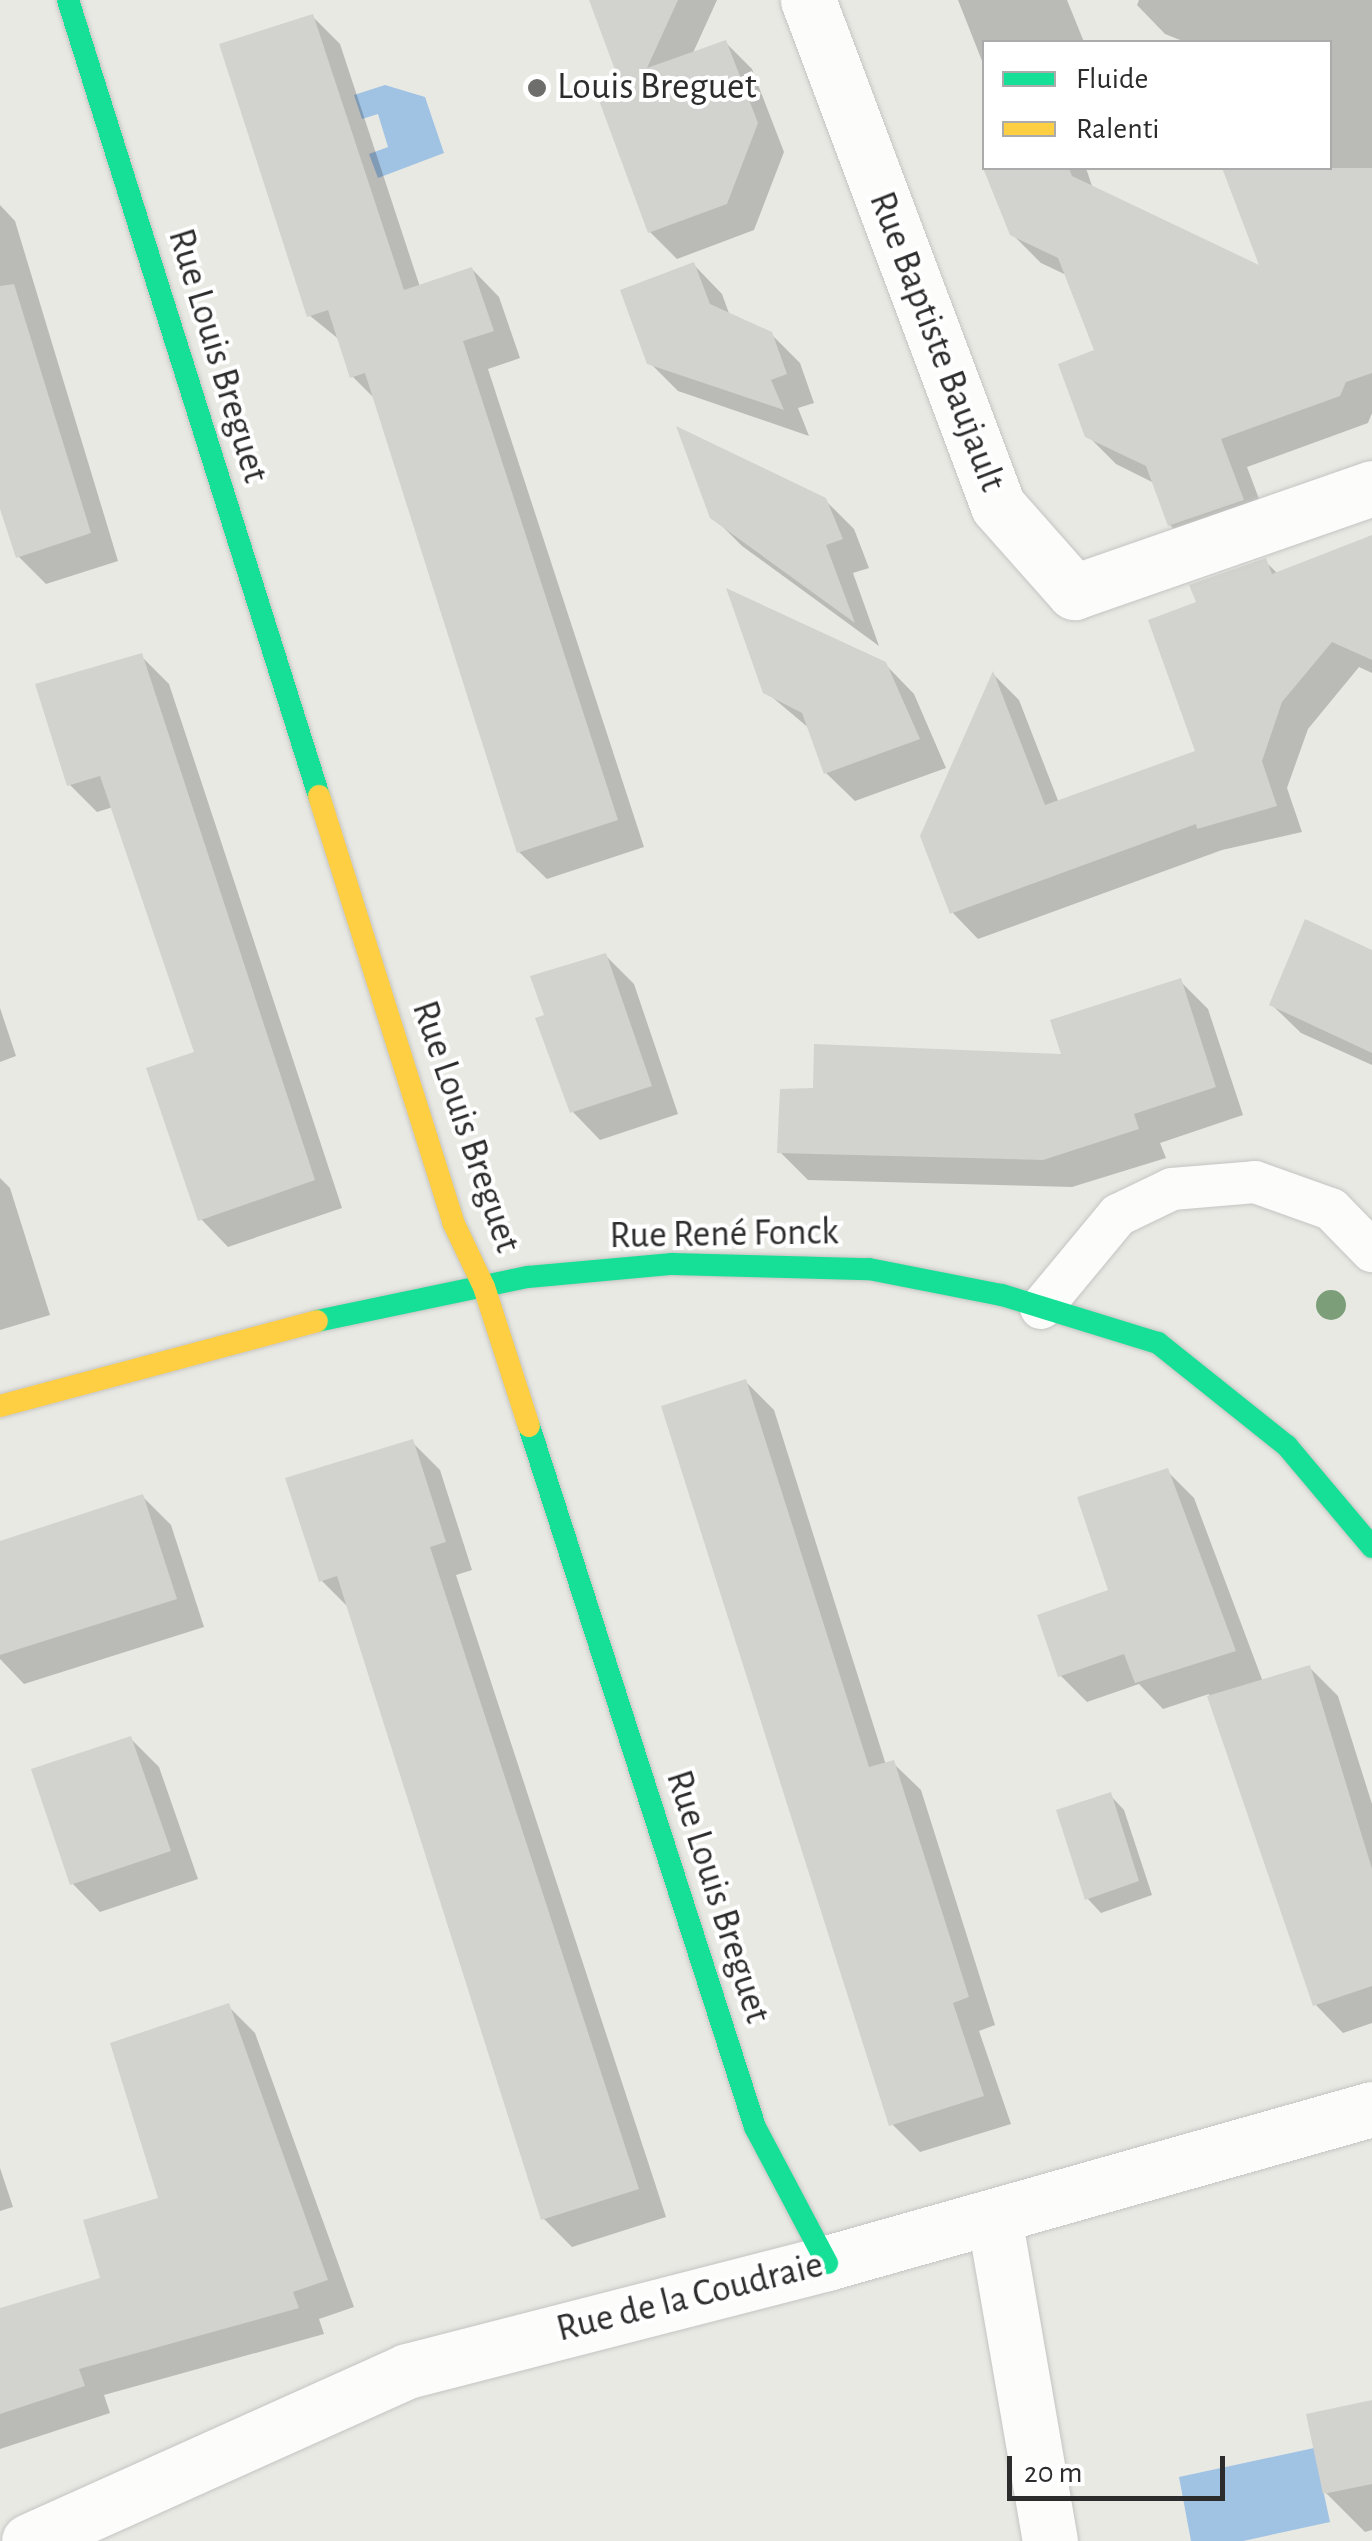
<!DOCTYPE html>
<html>
<head>
<meta charset="utf-8">
<style>
	body { margin:0 }
	#map { position:relative; width:1372px; height:2541px; overflow:hidden; background:#e9e9e4; font-family:"Alegreya Sans",sans-serif }
	div>[style] { position:absolute }
	[style*='--x'] { left:calc(var(--x)*1px); top:calc(var(--y)*1px); width:calc(var(--w)*1px); rotate:calc(var(--a)*1deg) }
	.water>* { inset:0; background:#a0c2e3 }
	.shadow>* { inset:0; background:#0003 }
	.building>* { inset:0; background:#d2d2ce }
	.roads { filter:drop-shadow(0 0 2px #c4c4c3) drop-shadow(0 0 2px #c4c4c3) }
	.lane>* { height:42px; margin:-21px; padding:0 21px; transform-origin:21px; border-radius:21px; background:#fcfcfb }
	.street>* { height:55px; margin:-27.5px; padding:0 27.5px; transform-origin:27.5px; border-radius:27.5px; background:#fcfcfb }
	.fast>* { height:22px; margin:-11px; padding:0 11px; transform-origin:11px; border-radius:11px; background:#16e098 }
	.slow>* { height:22px; margin:-11px; padding:0 11px; transform-origin:11px; border-radius:11px; background:#ffcf43 }
	.trees>* { width:30px; height:30px; margin:-15px; border-radius:50%; background:#7c9f7a }
	.dots>* { width:28px; height:28px; translate:-50% -50%; box-sizing:border-box; border:5px solid #fff; border-radius:50% }
	span { translate:-50% -50%; white-space:nowrap; text-align:center; line-height:1.15; -webkit-text-stroke:8px #fff; paint-order:stroke }
	.poi-label { font-size:38px; color:#2c2c2c }
	.left { translate:0 -50%; text-align:left }
	.street-label { font-size:38px; color:#2c2c2c }
	.legend { position:absolute; left:982px; top:40px; width:350px; height:130px; box-sizing:border-box; background:#fff; border:2px solid #ababab; margin:0; padding:12px 18px; list-style:none; font-size:30px; color:#2c2c2c }
	.legend li { display:flex; align-items:center; gap:20px; height:50px }
	.legend b { width:50px; border:2px solid #ababab }
	.scale { position:absolute; left:1007px; top:2456px; width:218px; height:45px; box-sizing:border-box; border:5px solid #2c2c2c; border-top:0; padding-left:12px; font-size:30px; line-height:35px; white-space:nowrap; color:#2c2c2c; -webkit-text-stroke:8px #fff; paint-order:stroke }
</style>
</head>
<body>
<div id="map">
	<div class="water">
		<div style="clip-path:polygon(385px 85px,425px 97px,444px 153px,378px 178px,369px 154px,388px 147px,378px 114px,362px 119px,354px 95px)"></div>
		<div style="clip-path:polygon(1314px 2448px,1330px 2522px,1243px 2541px,1191px 2541px,1179px 2477px)"></div>
	</div>
	<div class="shadow">
		<div style="clip-path:polygon(594px 0,717px 0,692px 55px,726px 43px,752px 69px,784px 152px,754px 230px,677px 259px,650px 232px,621px 80px)"></div>
		<div style="clip-path:polygon(958px 0,1067px 0,1084px 42px,984px 42px,984px 66px)"></div>
		<div style="clip-path:polygon(1139px 0,1372px 0,1372px 413px,1368px 423px,1247px 467px,1270px 528px,1198px 553px,1170px 525px,1154px 483px,1116px 464px,1087px 435px,1105px 348px,1079px 281px,1041px 263px,1012px 234px,986px 168px,1086px 168px,1093px 189px,1263px 270px,1225px 168px,1330px 168px,1330px 42px,1185px 42px,1165px 34px,1137px 5px)"></div>
		<div style="clip-path:polygon(312px 16px,340px 44px,420px 287px,472px 269px,499px 297px,520px 358px,488px 369px,644px 847px,547px 879px,519px 852px,376px 400px,352px 376px,341px 341px,309px 315px)"></div>
		<div style="clip-path:polygon(0 205px,15px 221px,118px 561px,46px 584px,18px 556px,0 501px)"></div>
		<div style="clip-path:polygon(694px 265px,722px 294px,730px 316px,771px 334px,800px 363px,814px 403px,798px 408px,809px 436px,678px 391px,649px 362px)"></div>
		<div style="clip-path:polygon(825px 500px,854px 529px,869px 568px,853px 573px,879px 646px,742px 546px,712px 516px)"></div>
		<div style="clip-path:polygon(1372px 538px,1372px 673px,1359px 667px,1308px 729px,1287px 788px,1302px 832px,1222px 850px,978px 939px,952px 912px,994px 675px,1019px 700px,1059px 803px,1198px 753px,1199px 603px,1265px 561px,1278px 574px)"></div>
		<div style="clip-path:polygon(141px 656px,169px 684px,342px 1208px,228px 1247px,201px 1219px,197px 1054px,113px 807px,97px 812px,69px 784px)"></div>
		<div style="clip-path:polygon(885px 664px,914px 694px,946px 768px,855px 801px,826px 773px,810px 729px,766px 692px)"></div>
		<div style="clip-path:polygon(1372px 952px,1372px 1065px,1301px 1033px,1272px 1005px)"></div>
		<div style="clip-path:polygon(606px 956px,634px 984px,678px 1114px,600px 1140px,572px 1111px,547px 1016px)"></div>
		<div style="clip-path:polygon(1180px 981px,1208px 1009px,1243px 1115px,1160px 1143px,1166px 1158px,1072px 1187px,808px 1180px,780px 1152px,815px 1091px,1064px 1057px)"></div>
		<div style="clip-path:polygon(0 1008px,16px 1056px,0 1062px)"></div>
		<div style="clip-path:polygon(0 1178px,10px 1188px,50px 1315px,0 1330px)"></div>
		<div style="clip-path:polygon(746px 1382px,774px 1410px,886px 1765px,893px 1763px,921px 1790px,995px 2025px,979px 2031px,1011px 2124px,920px 2152px,892px 2124px)"></div>
		<div style="clip-path:polygon(412px 1442px,440px 1470px,472px 1570px,456px 1575px,666px 2217px,572px 2247px,543px 2218px,351px 1610px,321px 1580px)"></div>
		<div style="clip-path:polygon(1167px 1471px,1194px 1498px,1263px 1682px,1310px 1668px,1338px 1696px,1372px 1804px,1372px 2023px,1343px 2033px,1315px 2004px,1209px 1694px,1163px 1709px,1139px 1684px,1087px 1702px,1060px 1675px,1111px 1591px)"></div>
		<div style="clip-path:polygon(143px 1497px,171px 1525px,204px 1627px,24px 1684px,0 1659px,0 1543px)"></div>
		<div style="clip-path:polygon(131px 1739px,159px 1767px,198px 1879px,100px 1912px,72px 1883px)"></div>
		<div style="clip-path:polygon(1110px 1795px,1124px 1810px,1152px 1895px,1101px 1913px,1087px 1898px)"></div>
		<div style="clip-path:polygon(228px 2006px,255px 2033px,354px 2307px,319px 2319px,324px 2334px,104px 2395px,110px 2413px,0 2449px,0 2310px,103px 2280px,162px 2200px)"></div>
		<div style="clip-path:polygon(0 2168px,13px 2207px,0 2211px)"></div>
		<div style="clip-path:polygon(1372px 2403px,1372px 2530px,1365px 2532px,1325px 2492px)"></div>
	</div>
	<div class="building">
		<div style="clip-path:polygon(589px 0,678px 0,647px 68px,726px 40px,758px 123px,727px 204px,648px 233px,594px 87px,618px 78px)"></div>
		<div style="clip-path:polygon(313px 14px,404px 290px,472px 267px,494px 331px,463px 341px,618px 820px,517px 853px,365px 373px,350px 378px,328px 310px,307px 317px,219px 44px)"></div>
		<div style="clip-path:polygon(983px 168px,1069px 168px,1072px 176px,1259px 265px,1222px 168px,1372px 168px,1372px 373px,1346px 382px,1340px 396px,1221px 439px,1244px 500px,1168px 526px,1146px 466px,1085px 437px,1058px 364px,1094px 350px,1058px 258px,1010px 235px)"></div>
		<div style="clip-path:polygon(694px 262px,710px 304px,772px 332px,787px 374px,771px 380px,784px 410px,647px 364px,620px 290px)"></div>
		<div style="clip-path:polygon(14px 284px,91px 533px,16px 558px,0 509px,0 286px)"></div>
		<div style="clip-path:polygon(676px 426px,826px 498px,843px 539px,826px 545px,855px 623px,710px 518px)"></div>
		<div style="clip-path:polygon(1372px 535px,1372px 660px,1332px 642px,1282px 702px,1262px 761px,1277px 806px,1197px 829px,1196px 824px,950px 914px,920px 836px,993px 671px,1045px 805px,1195px 751px,1148px 620px,1196px 602px,1189px 585px,1266px 558px,1272px 574px)"></div>
		<div style="clip-path:polygon(726px 588px,886px 662px,920px 739px,824px 774px,802px 713px,763px 693px)"></div>
		<div style="clip-path:polygon(142px 653px,315px 1180px,198px 1221px,146px 1068px,194px 1052px,100px 776px,67px 786px,35px 684px)"></div>
		<div style="clip-path:polygon(1305px 919px,1372px 950px,1372px 1053px,1269px 1005px)"></div>
		<div style="clip-path:polygon(606px 953px,652px 1086px,570px 1113px,535px 1018px,544px 1015px,530px 976px)"></div>
		<div style="clip-path:polygon(1181px 978px,1216px 1087px,1134px 1114px,1139px 1129px,1043px 1160px,777px 1153px,780px 1089px,813px 1088px,814px 1044px,1061px 1054px,1050px 1020px)"></div>
		<div style="clip-path:polygon(746px 1379px,869px 1767px,894px 1760px,969px 1997px,953px 2003px,984px 2096px,889px 2126px,661px 1406px)"></div>
		<div style="clip-path:polygon(413px 1439px,446px 1542px,430px 1547px,639px 2189px,541px 2220px,337px 1576px,319px 1582px,285px 1478px)"></div>
		<div style="clip-path:polygon(1168px 1468px,1236px 1651px,1135px 1683px,1124px 1654px,1058px 1677px,1037px 1615px,1108px 1590px,1077px 1497px)"></div>
		<div style="clip-path:polygon(143px 1494px,177px 1599px,0 1655px,0 1541px)"></div>
		<div style="clip-path:polygon(1310px 1665px,1372px 1869px,1372px 1986px,1313px 2006px,1207px 1696px)"></div>
		<div style="clip-path:polygon(131px 1736px,171px 1851px,70px 1885px,31px 1769px)"></div>
		<div style="clip-path:polygon(1111px 1792px,1139px 1881px,1085px 1900px,1056px 1810px)"></div>
		<div style="clip-path:polygon(229px 2003px,328px 2280px,293px 2292px,299px 2308px,79px 2369px,85px 2386px,0 2414px,0 2308px,100px 2278px,83px 2220px,158px 2198px,110px 2043px)"></div>
		<div style="clip-path:polygon(1372px 2400px,1372px 2484px,1323px 2494px,1306px 2414px)"></div>
	</div>
	<div class="roads">
		<div class="lane">
			<div style="--x:1041;--y:1308;--w:121;--a:-50.4"></div>
			<div style="--x:1118;--y:1215;--w:60;--a:-25.7"></div>
			<div style="--x:1172;--y:1189;--w:83;--a:-4.8"></div>
			<div style="--x:1255;--y:1182;--w:81;--a:19.6"></div>
			<div style="--x:1331;--y:1209;--w:59;--a:45.7"></div>
		</div>
		<div class="street">
			<div style="--x:808;--y:0;--w:540;--a:69.42"></div>
			<div style="--x:998;--y:506;--w:115;--a:48.5"></div>
			<div style="--x:1074;--y:592;--w:316;--a:-19.2"></div>
			<div style="--x:994;--y:2217;--w:329;--a:80.2"></div>
			<div style="--x:29;--y:2541;--w:414;--a:-24.2"></div>
			<div style="--x:407;--y:2371;--w:434;--a:-14.4"></div>
			<div style="--x:827;--y:2263;--w:566;--a:-15.78"></div>
		</div>
		<div class="fast">
			<div style="--x:68;--y:0;--w:835;--a:72.5"></div>
			<div style="--x:317;--y:1321;--w:216;--a:-11.8"></div>
			<div style="--x:528;--y:1277;--w:145;--a:-5.2"></div>
			<div style="--x:672;--y:1264;--w:197;--a:1.5"></div>
			<div style="--x:869;--y:1269;--w:136;--a:11.1"></div>
			<div style="--x:1002;--y:1295;--w:163;--a:17.1"></div>
			<div style="--x:1158;--y:1343;--w:165;--a:38.6"></div>
			<div style="--x:1287;--y:1446;--w:132;--a:49.9"></div>
			<div style="--x:529;--y:1426;--w:737;--a:72.13"></div>
			<div style="--x:755;--y:2127;--w:154;--a:62.1"></div>
		</div>
		<div class="slow">
			<div style="--x:319;--y:796;--w:447;--a:72.5"></div>
			<div style="--x:453;--y:1222;--w:72;--a:64.5"></div>
			<div style="--x:484;--y:1287;--w:146;--a:72.1"></div>
			<div style="--x:0;--y:1406;--w:328;--a:-15"></div>
		</div>
	</div>
	<div class="trees">
		<div style="left:1331px;top:1305px"></div>
	</div>
	<div class="dots">
		<div style="left:537px;top:88px;background:#6e6e6c"></div>
	</div>
	<div class="poi-label">
		<span class="left" style="left:557px;top:88px">Louis Breguet</span>
	</div>
	<div class="street-label">
		<span style="left:936px;top:342px;rotate:69deg">Rue Baptiste Baujault</span>
		<span style="left:217px;top:356px;rotate:73deg">Rue Louis Breguet</span>
		<span style="left:465px;top:1127px;rotate:71deg">Rue Louis Breguet</span>
		<span style="left:724px;top:1235px;rotate:-1deg">Rue René Fonck</span>
		<span style="left:717px;top:1897px;rotate:72deg">Rue Louis Breguet</span>
		<span style="left:690px;top:2298px;rotate:-14deg">Rue de la Coudraie</span>
	</div>
	<ul class="legend">
	<li><b style="height:12px;background:#16e098"></b>Fluide</li>
	<li><b style="height:12px;background:#ffcf43"></b>Ralenti</li>
	</ul>
	<div class="scale">20 m</div>
</div>
</body>
</html>
